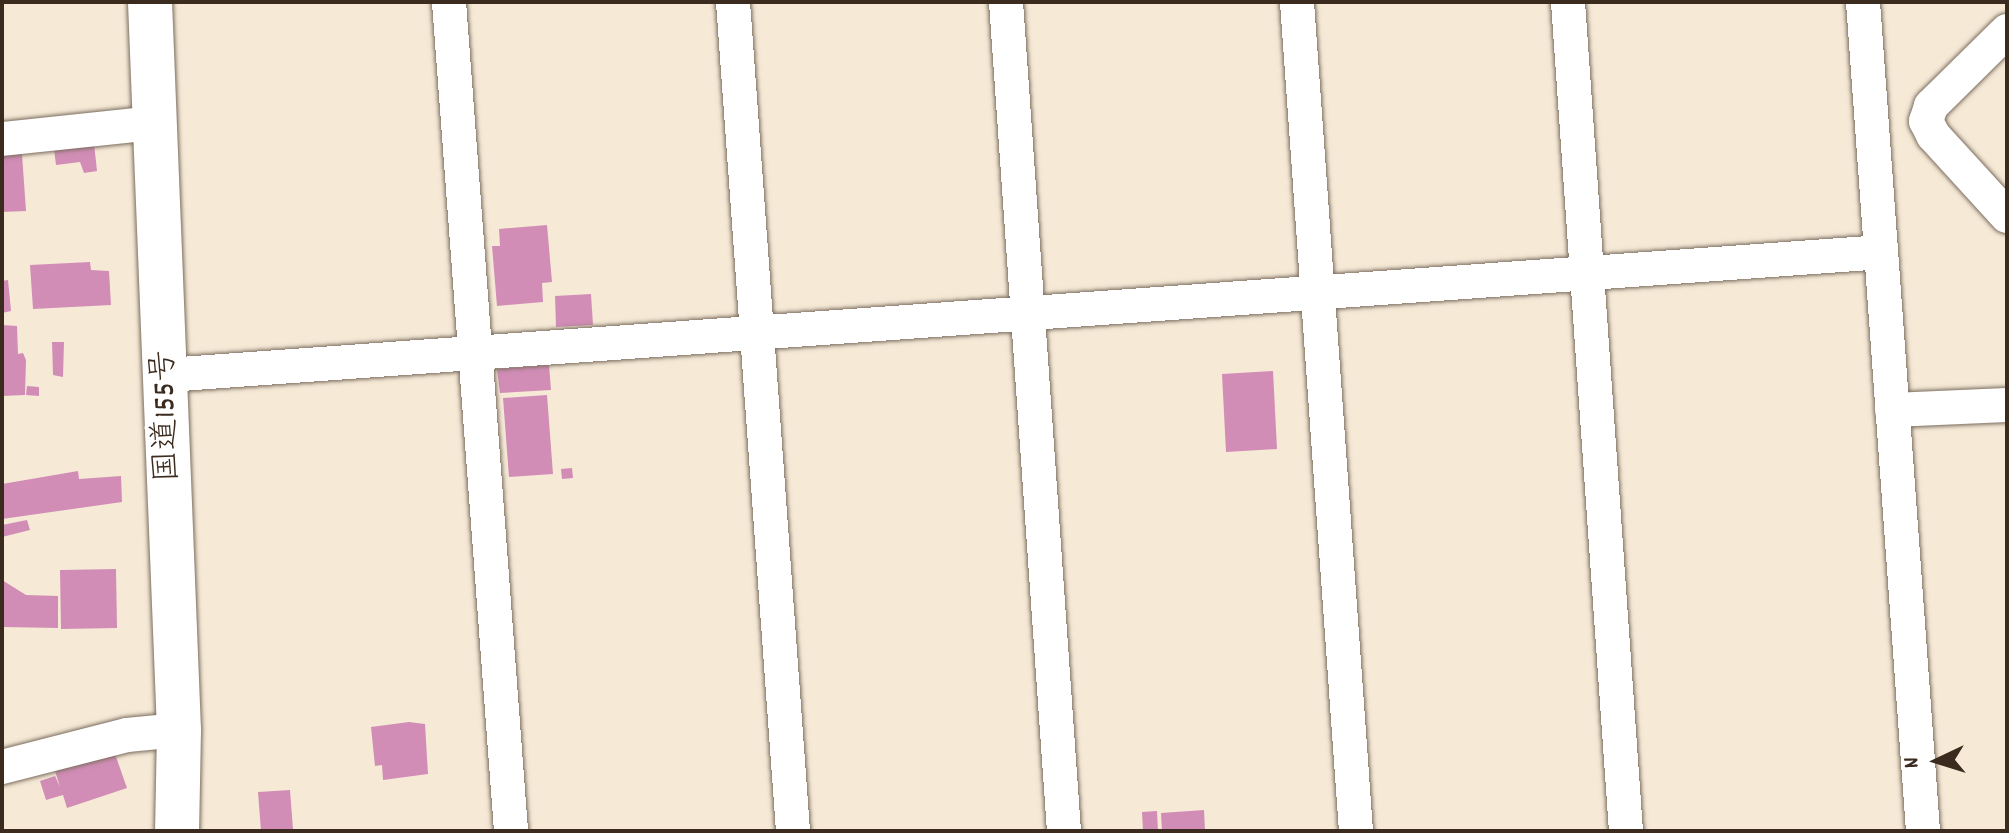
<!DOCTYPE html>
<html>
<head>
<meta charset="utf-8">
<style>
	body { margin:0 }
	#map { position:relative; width:2009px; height:833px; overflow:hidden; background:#f6ead7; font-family:Dekko,"Klee One",sans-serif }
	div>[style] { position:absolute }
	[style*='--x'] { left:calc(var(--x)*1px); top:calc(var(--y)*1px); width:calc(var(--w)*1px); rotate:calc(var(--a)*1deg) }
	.building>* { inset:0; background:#d18db6 }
	.roads { filter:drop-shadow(0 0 2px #7c6d5f) drop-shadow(0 0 2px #7c6d5f) }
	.minor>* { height:34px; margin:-17px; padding:0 17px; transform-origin:17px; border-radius:17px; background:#fff }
	.highway>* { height:44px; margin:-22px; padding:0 22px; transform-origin:22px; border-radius:22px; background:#fff }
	span { translate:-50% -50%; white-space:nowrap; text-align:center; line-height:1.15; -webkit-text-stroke:8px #fff; paint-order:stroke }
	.street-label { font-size:32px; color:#3b2a1e }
	.frame { position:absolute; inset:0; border:4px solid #3b2a1e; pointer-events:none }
	.north { position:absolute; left:1897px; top:721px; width:80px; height:80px; -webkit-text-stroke:6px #fff; paint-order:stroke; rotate:266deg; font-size:22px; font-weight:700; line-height:32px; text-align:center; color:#3b2a1e }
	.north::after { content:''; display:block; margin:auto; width:28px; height:36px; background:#3b2a1e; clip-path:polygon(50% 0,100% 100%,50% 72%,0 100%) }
</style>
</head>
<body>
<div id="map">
	<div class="building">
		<div style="clip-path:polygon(94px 143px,97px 171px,84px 173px,80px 162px,56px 165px,54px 149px)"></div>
		<div style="clip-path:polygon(22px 154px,26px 211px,2px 212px,2px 155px)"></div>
		<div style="clip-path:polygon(547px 225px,552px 282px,542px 283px,543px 302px,497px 306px,492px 246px,500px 246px,499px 229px)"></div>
		<div style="clip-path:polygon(90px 262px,91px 270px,109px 271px,111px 305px,33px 309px,30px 265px)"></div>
		<div style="clip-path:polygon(8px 280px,11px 311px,2px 313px,2px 281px)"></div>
		<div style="clip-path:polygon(591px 294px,593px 325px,556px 327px,555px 296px)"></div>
		<div style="clip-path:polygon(2px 325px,17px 326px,18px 354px,23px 353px,26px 360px,25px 395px,2px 396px)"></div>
		<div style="clip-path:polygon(52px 342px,64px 342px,63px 377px,53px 375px)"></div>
		<div style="clip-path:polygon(549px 365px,551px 390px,500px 393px,497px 369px)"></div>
		<div style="clip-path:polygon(1273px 371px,1277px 449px,1226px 452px,1222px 374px)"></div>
		<div style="clip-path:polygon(27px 386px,39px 387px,39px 396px,26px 395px)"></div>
		<div style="clip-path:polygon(547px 395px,553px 474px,509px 477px,503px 398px)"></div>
		<div style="clip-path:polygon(572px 468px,573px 478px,562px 479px,561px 469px)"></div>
		<div style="clip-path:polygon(78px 471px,79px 479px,121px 476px,122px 502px,2px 519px,2px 484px)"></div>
		<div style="clip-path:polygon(27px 520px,30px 530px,2px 537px,2px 525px)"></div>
		<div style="clip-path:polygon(116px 569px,117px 628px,61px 629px,60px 570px)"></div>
		<div style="clip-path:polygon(2px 580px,26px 595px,58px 596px,58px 628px,2px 627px)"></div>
		<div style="clip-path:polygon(409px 722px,425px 724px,428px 774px,383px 780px,382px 765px,375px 766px,371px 727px)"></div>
		<div style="clip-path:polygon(114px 751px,127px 788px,67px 808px,63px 795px,46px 800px,40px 781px,55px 776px,60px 787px,55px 771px)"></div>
		<div style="clip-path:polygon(290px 790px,293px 829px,261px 831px,258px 792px)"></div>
		<div style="clip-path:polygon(1204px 810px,1205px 831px,1162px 831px,1161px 813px)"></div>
		<div style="clip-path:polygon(1157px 811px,1158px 831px,1143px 831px,1142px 812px)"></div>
	</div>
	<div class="roads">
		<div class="minor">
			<div style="--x:449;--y:2;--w:831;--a:85.72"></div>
			<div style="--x:733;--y:2;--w:831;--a:85.86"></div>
			<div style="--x:1006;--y:2;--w:831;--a:86"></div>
			<div style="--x:1297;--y:2;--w:831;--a:85.93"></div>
			<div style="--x:1568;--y:2;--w:831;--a:86"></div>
			<div style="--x:1863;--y:2;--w:831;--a:85.86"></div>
			<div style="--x:2007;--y:31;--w:107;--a:135.4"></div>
			<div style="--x:1931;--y:106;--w:16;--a:108"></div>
			<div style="--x:1926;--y:121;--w:16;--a:63"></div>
			<div style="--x:1933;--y:135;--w:110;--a:47.6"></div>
			<div style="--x:2;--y:139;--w:154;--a:-6"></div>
			<div style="--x:167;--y:375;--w:1718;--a:-4.1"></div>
			<div style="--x:1892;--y:410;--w:115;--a:-2.5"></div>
			<div style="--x:2;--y:767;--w:129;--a:-14.4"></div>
			<div style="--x:127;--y:735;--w:52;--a:-5.5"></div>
		</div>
		<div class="highway">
			<div style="--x:150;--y:2;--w:729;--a:87.72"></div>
			<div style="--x:179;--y:730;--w:101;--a:91.1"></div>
		</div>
	</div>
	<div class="street-label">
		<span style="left:168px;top:416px;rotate:-92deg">国道155号</span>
	</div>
	<div class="frame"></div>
	<div class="north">N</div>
</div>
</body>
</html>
